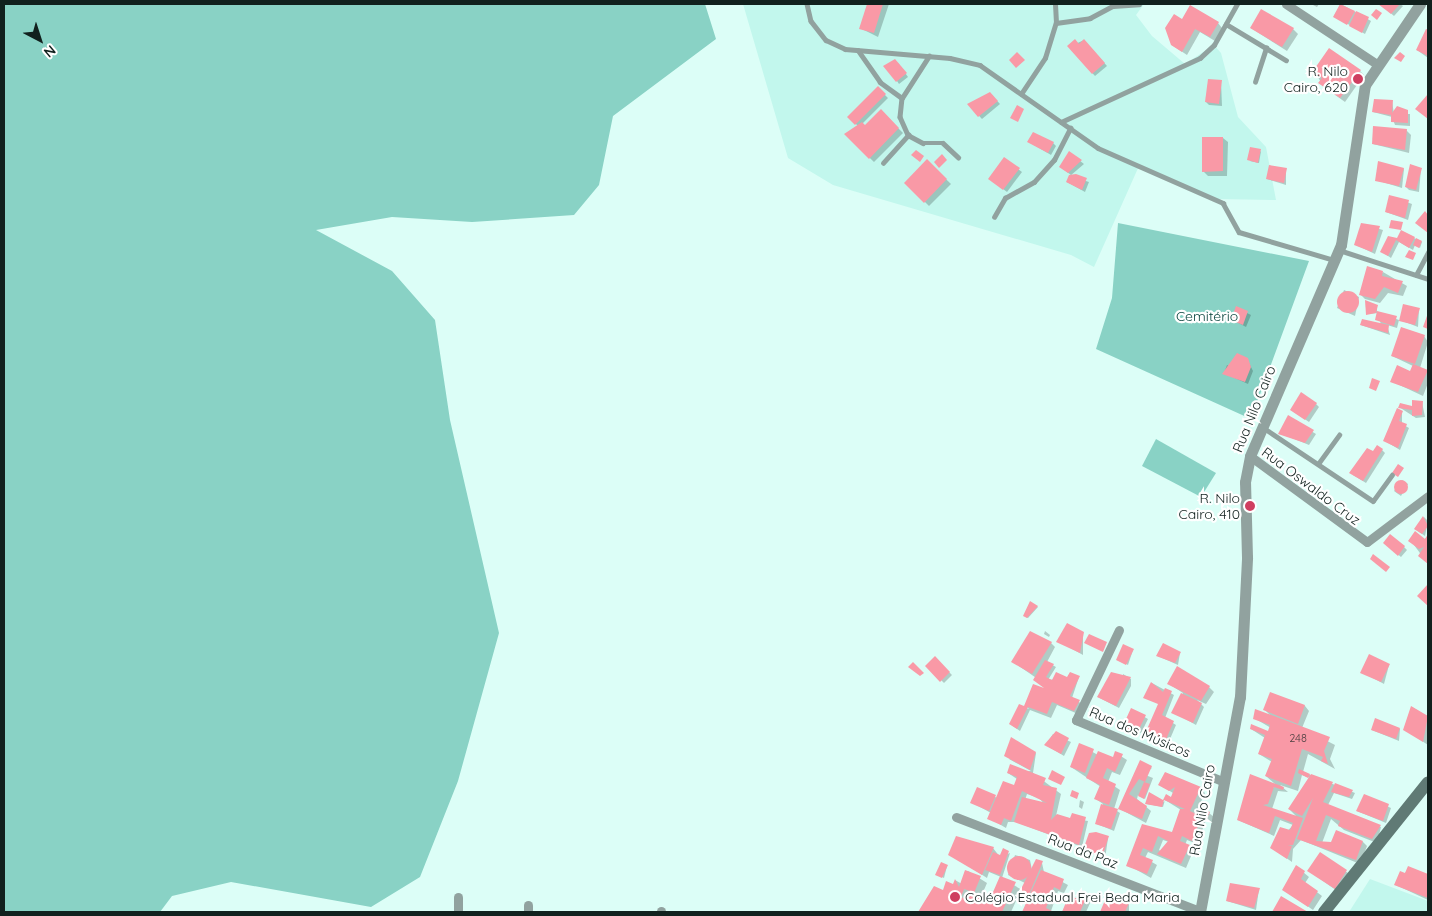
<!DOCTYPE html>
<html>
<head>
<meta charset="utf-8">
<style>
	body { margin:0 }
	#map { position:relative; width:1432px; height:916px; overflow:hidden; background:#dcfef7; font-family:Quicksand,sans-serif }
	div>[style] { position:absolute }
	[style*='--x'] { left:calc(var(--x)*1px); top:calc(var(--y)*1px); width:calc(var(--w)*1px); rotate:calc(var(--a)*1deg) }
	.built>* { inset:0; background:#c2f7ed }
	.green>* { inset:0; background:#89d2c5 }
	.shadow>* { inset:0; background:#0003 }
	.building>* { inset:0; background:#f999a6 }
	.round { border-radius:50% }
	.service>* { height:4.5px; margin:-2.25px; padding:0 2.25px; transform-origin:2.25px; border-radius:2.25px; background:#91a29f }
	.minor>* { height:9px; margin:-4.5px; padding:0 4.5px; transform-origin:4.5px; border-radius:4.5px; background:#91a29f }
	.tertiary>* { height:11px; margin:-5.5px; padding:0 5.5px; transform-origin:5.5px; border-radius:5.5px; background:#91a29f }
	.secondary>* { height:12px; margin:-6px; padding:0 6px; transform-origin:6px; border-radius:6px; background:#607a75 }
	.dots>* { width:14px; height:14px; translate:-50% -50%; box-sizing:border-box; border:2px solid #fff; border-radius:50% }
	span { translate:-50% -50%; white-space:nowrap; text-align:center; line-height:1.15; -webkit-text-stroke:4.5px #fff; paint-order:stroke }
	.number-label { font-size:11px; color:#4b3f40 }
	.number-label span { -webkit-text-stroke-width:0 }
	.poi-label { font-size:14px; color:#11211e }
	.right { translate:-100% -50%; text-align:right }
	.left { translate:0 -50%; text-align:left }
	.park-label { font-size:14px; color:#06423b }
	.street-label { font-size:14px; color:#11211e }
	.frame { position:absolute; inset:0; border:5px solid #11211e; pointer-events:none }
	.north { position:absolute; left:15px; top:15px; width:50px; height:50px; -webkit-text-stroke:4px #fff; paint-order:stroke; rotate:140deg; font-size:14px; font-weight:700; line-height:20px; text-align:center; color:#11211e }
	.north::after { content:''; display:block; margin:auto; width:18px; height:22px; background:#11211e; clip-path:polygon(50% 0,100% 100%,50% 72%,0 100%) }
</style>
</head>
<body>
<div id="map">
	<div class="built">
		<div style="clip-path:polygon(743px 4px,1144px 4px,1136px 15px,1152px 36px,1185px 64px,1214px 45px,1221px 53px,1238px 117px,1266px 147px,1276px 200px,1216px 199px,1139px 166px,1094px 267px,1071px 255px,833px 185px,788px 158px)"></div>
		<div style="clip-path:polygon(1370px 879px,1428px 901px,1428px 912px,1349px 912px)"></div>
	</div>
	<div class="green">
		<div style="clip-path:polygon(4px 4px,705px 4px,716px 39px,613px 116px,599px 185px,574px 215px,472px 222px,392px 217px,316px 230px,392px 271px,435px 320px,450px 420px,499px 633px,458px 781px,420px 877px,371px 907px,231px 882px,172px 896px,160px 912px,4px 912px)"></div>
		<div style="clip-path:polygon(1118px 223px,1309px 261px,1251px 419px,1096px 349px,1112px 298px)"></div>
		<div style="clip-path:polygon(1156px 439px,1216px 473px,1201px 497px,1142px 466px)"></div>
	</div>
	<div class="shadow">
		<div style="clip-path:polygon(868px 4px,889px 4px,878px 37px,860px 28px)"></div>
		<div style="clip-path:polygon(1311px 4px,1319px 4px,1317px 7px)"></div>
		<div style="clip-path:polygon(1341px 4px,1371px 21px,1365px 34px,1334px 16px)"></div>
		<div style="clip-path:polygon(1380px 4px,1400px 4px,1403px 6px,1394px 16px)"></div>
		<div style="clip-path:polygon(1182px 21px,1218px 23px,1222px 28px,1215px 41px,1200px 32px,1187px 55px,1172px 45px)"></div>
		<div style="clip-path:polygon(1251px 28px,1293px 29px,1298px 34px,1287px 51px)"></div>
		<div style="clip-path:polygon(1427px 31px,1428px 31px,1428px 58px,1417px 50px)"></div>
		<div style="clip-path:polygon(1084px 40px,1107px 66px,1095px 76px,1069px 47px)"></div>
		<div style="clip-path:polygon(898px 63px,908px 77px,899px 84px,897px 81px)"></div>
		<div style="clip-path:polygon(1314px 71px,1360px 71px,1364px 75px,1345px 102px,1324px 87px)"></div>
		<div style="clip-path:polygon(1221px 82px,1222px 106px,1209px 105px,1206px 102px)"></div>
		<div style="clip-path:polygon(878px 88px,888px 98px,862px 124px,865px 127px,881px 111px,903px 133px,874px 162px,846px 135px,858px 126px,849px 117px)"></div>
		<div style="clip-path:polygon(990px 93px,1000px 104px,982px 119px,969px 105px)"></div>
		<div style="clip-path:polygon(1392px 101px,1394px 114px,1410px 114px,1410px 126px,1395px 125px,1392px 117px,1373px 112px)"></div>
		<div style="clip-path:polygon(1406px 130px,1411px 135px,1409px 153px,1373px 144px)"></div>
		<div style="clip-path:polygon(1223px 138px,1228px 142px,1227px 176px,1208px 176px,1203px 171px)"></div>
		<div style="clip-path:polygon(1029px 142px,1053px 143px,1056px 146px,1051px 155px)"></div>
		<div style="clip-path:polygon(1261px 151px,1259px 163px,1250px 161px)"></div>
		<div style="clip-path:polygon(1070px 153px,1084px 164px,1070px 176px,1089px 182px,1085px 192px,1067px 182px,1071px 175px,1063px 169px)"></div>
		<div style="clip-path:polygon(1005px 159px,1022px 172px,1007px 192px,990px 179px)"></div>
		<div style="clip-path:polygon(927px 161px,951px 184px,929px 206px,906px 183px)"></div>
		<div style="clip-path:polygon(1286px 169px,1286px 185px,1267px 179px)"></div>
		<div style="clip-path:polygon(1404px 169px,1402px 188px,1376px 180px)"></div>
		<div style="clip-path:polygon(1421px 169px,1419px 192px,1409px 190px,1406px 187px)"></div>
		<div style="clip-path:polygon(1390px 196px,1412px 204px,1408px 220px,1386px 212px)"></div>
		<div style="clip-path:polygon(1362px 224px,1383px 230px,1375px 254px,1356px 245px)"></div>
		<div style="clip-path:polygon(1402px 232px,1422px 242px,1420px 248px,1415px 245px,1413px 250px,1399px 242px,1391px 258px,1385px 254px,1389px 237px,1398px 239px)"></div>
		<div style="clip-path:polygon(1383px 272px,1407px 286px,1403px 296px,1388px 293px,1380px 303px,1365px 299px,1360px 294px)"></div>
		<div style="clip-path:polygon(1344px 290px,1359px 297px,1355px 316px,1337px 308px)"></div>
		<div style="clip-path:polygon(1377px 306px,1377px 312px,1399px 320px,1397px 328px,1387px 325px,1390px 335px,1361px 325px,1381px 325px,1378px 313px,1367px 314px)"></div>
		<div style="clip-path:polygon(1237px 308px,1251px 315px,1246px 327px,1233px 320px)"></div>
		<div style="clip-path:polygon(1419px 309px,1418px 327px,1400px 320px)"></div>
		<div style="clip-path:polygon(1424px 336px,1428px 342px,1420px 368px,1428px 373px,1428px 383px,1423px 396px,1391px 381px,1411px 372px,1413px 366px,1392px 356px)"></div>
		<div style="clip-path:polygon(1247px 359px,1253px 371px,1248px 384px,1224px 373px,1227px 365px,1233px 368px)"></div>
		<div style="clip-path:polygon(1422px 402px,1425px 417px,1416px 418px,1399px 407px,1413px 408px)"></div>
		<div style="clip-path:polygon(1316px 404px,1319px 407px,1309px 422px,1294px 412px)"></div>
		<div style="clip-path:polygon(1402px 412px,1402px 424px,1409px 428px,1400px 450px,1385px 441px)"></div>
		<div style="clip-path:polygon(1288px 417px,1316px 434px,1309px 445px,1280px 433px)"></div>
		<div style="clip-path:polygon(1382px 450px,1385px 453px,1366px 483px,1353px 475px,1374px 452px)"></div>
		<div style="clip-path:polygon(1402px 480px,1408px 484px,1401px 496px,1394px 491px)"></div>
		<div style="clip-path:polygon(1424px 517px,1428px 521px,1425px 536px,1415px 529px)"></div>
		<div style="clip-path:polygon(1428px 537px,1428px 564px,1414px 545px)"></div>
		<div style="clip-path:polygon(1384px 543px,1404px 547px,1407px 550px,1401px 557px)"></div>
		<div style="clip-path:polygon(1033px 604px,1038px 607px,1028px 618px,1026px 617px)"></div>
		<div style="clip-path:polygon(1045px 631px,1050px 635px,1049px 637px,1044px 634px)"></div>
		<div style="clip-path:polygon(1083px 633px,1083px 655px,1058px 641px)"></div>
		<div style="clip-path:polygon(1051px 643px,1055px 647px,1047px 662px,1056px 667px,1048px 680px,1079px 677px,1072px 698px,1084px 705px,1078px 714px,1057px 705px,1051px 718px,1030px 710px,1020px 731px,1010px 724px,1020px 706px,1029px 709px,1025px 705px,1058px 693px,1013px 662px)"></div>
		<div style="clip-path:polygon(1133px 650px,1128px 665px,1119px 660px)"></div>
		<div style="clip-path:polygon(1180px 653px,1178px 665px,1158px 656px)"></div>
		<div style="clip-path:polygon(935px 658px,952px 675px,944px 683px,927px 666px)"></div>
		<div style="clip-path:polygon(1389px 665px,1384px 684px,1362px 672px)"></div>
		<div style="clip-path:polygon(1123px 674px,1131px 679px,1131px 686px,1119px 708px,1098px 697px,1123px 680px)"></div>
		<div style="clip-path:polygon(1152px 683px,1174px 695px,1165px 718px,1176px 725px,1167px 746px,1146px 736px,1159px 705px)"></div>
		<div style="clip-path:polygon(1169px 684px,1209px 687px,1214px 692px,1206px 704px,1197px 700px,1204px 707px,1196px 725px,1173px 712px,1183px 693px)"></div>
		<div style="clip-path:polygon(evenodd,1271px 693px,1305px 706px,1309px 711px,1302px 728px,1335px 745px,1330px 759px,1335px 769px,1308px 754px,1303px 772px,1355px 793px,1352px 799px,1334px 793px,1328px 805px,1381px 827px,1377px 843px,1344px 830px,1331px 819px,1322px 843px,1363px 842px,1367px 846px,1360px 864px,1301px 840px,1293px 849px,1292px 862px,1272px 848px,1293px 825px,1280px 820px,1274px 836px,1238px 820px,1276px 785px,1266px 776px,1272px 762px,1259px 754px,1265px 738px,1251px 729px,1269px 733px,1271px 728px,1254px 718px,1271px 716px,1265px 710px,1271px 693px,1302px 775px,1310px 778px,1289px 809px,1297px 817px,1272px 809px,1278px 791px,1288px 792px,1280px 785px,1298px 791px,1302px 775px)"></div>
		<div style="clip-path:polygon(1412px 707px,1428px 717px,1428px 745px,1404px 729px)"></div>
		<div style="clip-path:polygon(1132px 710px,1148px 719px,1141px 733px,1133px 728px,1130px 733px,1123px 730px)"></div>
		<div style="clip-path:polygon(1400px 729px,1399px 741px,1372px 730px)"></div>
		<div style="clip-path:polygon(1053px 734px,1071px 742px,1064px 756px,1046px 745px)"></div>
		<div style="clip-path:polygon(1080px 745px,1098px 755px,1113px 759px,1116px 753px,1127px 760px,1120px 775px,1112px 772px,1108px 782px,1120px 790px,1114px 809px,1120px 813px,1114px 831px,1097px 824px,1103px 804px,1096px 799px,1101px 787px,1071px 767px)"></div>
		<div style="clip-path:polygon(evenodd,1036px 753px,1033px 773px,1061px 794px,1056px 816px,1088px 821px,1082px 847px,1016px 822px,1008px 822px,1006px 828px,989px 818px,991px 813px,971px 802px,978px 788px,997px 798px,1015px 786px,1017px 779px,1008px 773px,1031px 771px,1009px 759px,1036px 753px,1027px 794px,1039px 798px,1047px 807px,1025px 800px,1027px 794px)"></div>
		<div style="clip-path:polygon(1141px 762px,1152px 768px,1143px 774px,1153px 778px,1145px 799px,1138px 795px,1137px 799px,1151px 811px,1146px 823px,1120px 809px)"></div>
		<div style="clip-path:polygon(evenodd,1166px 773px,1200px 788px,1205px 793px,1195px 815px,1209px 813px,1214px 817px,1212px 822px,1206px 820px,1197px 844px,1187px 840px,1185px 845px,1193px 851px,1186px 868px,1148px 852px,1145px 858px,1157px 865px,1151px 878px,1128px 865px,1143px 826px,1172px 833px,1181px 810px,1165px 800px,1163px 807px,1147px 804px,1150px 794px,1164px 802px,1167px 796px,1171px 798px,1173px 793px,1160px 785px,1166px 773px,1163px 840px,1169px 842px,1164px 853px,1159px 850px,1163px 840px)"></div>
		<div style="clip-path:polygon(1365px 796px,1391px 808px,1386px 823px,1357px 811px)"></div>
		<div style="clip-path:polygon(1080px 800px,1084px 802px,1082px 809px,1079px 807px)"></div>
		<div style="clip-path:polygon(1108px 838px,1105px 859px,1084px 850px)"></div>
		<div style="clip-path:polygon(993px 848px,1000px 857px,1010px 853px,1002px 878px,1022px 890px,1025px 883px,1008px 875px,1015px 855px,1030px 860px,1032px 870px,1042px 863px,1044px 872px,1068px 885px,1064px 893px,1058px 891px,1051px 911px,1054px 912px,1024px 912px,1029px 899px,1020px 892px,1011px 912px,921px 912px,934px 887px,943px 892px,958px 887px,955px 880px,962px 884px,968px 871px,987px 883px,981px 897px,991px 901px,1001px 877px,989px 872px,987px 878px,950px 854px)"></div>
		<div style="clip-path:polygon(1320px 854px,1351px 875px,1340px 893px,1309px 871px)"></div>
		<div style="clip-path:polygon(947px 866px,944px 878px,938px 875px)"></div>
		<div style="clip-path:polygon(1297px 867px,1309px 877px,1305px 883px,1322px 896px,1313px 910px,1283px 889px)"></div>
		<div style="clip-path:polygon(1409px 868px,1428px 875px,1428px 900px,1396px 885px)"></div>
		<div style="clip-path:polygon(1259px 889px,1256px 910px,1227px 901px)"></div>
		<div style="clip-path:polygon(1109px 895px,1129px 904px,1129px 912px,1101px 912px)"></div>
		<div style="clip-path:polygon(1070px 897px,1079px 901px,1086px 897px,1091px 901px,1086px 912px,1062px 912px)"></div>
	</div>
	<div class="building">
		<div style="clip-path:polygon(867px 4px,883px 4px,874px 33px,859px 29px)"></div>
		<div style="clip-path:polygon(1340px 4px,1355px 11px,1347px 25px,1333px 17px)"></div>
		<div style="clip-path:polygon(1378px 4px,1400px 4px,1391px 14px)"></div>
		<div style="clip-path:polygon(1190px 5px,1219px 22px,1210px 37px,1195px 29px,1182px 52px,1171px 45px,1165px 28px,1174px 14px,1182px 19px)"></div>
		<div style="clip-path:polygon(1261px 9px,1294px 28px,1282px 47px,1250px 28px)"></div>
		<div style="clip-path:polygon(1376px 9px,1382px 13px,1377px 20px,1371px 15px)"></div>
		<div style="clip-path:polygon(1356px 11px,1369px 17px,1362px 33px,1349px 26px)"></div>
		<div style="clip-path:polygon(1426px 29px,1428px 30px,1428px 56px,1416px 50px)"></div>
		<div style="clip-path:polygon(1075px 39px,1079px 44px,1084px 39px,1105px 63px,1092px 74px,1067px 46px)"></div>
		<div style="clip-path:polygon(1329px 48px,1361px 70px,1340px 98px,1318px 83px,1322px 78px,1313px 71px)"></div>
		<div style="clip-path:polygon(1017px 52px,1025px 60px,1016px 68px,1009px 60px)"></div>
		<div style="clip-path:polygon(1400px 52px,1405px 56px,1401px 62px,1394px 58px)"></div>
		<div style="clip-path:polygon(895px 59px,907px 73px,896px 82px,883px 66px)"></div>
		<div style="clip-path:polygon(1208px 79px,1222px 80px,1219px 104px,1205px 102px)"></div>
		<div style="clip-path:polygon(878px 86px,886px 94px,855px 125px,847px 117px)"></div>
		<div style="clip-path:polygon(990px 92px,998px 101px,978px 117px,967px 104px)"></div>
		<div style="clip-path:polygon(1428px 94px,1428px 119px,1415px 109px)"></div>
		<div style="clip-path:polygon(1374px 99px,1393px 100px,1392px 113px,1397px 106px,1408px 110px,1408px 123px,1391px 122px,1391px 115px,1372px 112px)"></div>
		<div style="clip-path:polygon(1017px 105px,1024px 109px,1018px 122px,1010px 118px)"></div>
		<div style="clip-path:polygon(881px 109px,899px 128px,869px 159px,844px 134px,862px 122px,865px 125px)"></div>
		<div style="clip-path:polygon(1373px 126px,1407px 129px,1405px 150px,1372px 144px)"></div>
		<div style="clip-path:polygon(1033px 132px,1054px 142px,1048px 153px,1027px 142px)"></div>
		<div style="clip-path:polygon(1202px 137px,1223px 137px,1223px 171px,1202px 172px)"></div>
		<div style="clip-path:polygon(1250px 147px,1261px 149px,1258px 163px,1247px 160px)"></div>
		<div style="clip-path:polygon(916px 150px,924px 156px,920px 162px,911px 155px)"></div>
		<div style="clip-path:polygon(1069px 151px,1082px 160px,1068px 173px,1059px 167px)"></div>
		<div style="clip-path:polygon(942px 154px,947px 160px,939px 168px,934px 162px)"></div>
		<div style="clip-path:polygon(1004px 157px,1020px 168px,1003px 190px,988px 179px)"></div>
		<div style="clip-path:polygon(927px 159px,947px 179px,924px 203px,904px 183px)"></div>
		<div style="clip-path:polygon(1378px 161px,1404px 168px,1399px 186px,1375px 181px)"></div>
		<div style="clip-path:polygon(1410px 164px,1422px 168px,1416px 190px,1405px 187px)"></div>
		<div style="clip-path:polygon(1269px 165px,1287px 168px,1284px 183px,1266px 179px)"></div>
		<div style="clip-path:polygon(1076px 174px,1087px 178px,1082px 190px,1066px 182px,1069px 175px)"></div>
		<div style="clip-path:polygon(1389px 195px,1409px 200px,1405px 218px,1385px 212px)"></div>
		<div style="clip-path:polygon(1425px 211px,1428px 215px,1428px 233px,1415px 223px)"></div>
		<div style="clip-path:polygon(1391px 220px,1403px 222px,1401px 230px,1389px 228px)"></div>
		<div style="clip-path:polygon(1361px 223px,1380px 226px,1372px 252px,1354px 245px)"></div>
		<div style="clip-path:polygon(1401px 230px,1415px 237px,1409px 248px,1396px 240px,1388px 256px,1380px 252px,1388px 236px,1397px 238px)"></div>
		<div style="clip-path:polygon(1416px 238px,1422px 241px,1419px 248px,1413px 245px)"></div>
		<div style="clip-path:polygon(1409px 250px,1416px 253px,1413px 260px,1405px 257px)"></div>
		<div style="clip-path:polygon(1367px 266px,1383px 271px,1382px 276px,1403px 281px,1398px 293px,1384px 287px,1375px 299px,1359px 295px)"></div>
		<div class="round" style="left:1337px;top:291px;width:22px;height:22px"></div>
		<div style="clip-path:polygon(1365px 300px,1378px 305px,1376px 313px,1366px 315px)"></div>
		<div style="clip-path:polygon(1403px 304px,1420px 308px,1415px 325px,1399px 321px)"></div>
		<div style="clip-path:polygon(1236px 306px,1248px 311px,1243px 325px,1231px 320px)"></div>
		<div style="clip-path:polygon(1377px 311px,1397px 316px,1394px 326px,1375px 320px)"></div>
		<div style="clip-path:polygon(1428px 313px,1428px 329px,1423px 327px)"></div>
		<div style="clip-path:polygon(1362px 319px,1389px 325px,1388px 333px,1360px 325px)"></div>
		<div style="clip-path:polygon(1401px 327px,1425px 335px,1415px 364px,1391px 356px)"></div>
		<div style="clip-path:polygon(1237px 353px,1248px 358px,1251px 367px,1245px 382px,1222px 374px)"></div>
		<div style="clip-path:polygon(1413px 364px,1428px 370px,1418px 392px,1390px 382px,1397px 365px,1410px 371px)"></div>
		<div style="clip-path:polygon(1372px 378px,1380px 381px,1376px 391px,1369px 388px)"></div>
		<div style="clip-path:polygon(1301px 392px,1317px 403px,1305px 420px,1290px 410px)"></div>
		<div style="clip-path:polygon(1412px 400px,1423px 401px,1422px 415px,1412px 416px,1412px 410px,1398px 408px,1400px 403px,1412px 406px)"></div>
		<div style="clip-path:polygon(1397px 408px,1403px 411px,1399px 421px,1407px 424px,1398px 448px,1383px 441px)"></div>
		<div style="clip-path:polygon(1288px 415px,1314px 430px,1305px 443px,1278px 434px)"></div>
		<div style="clip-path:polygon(1377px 445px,1383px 449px,1363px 481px,1349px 473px,1367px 448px,1373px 451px)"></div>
		<div style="clip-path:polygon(1398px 464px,1404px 468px,1398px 477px,1392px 473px)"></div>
		<div class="round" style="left:1394px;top:480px;width:14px;height:14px"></div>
		<div style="clip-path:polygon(1423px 516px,1428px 526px,1422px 534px,1414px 529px)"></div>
		<div style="clip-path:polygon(1415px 531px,1425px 539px,1428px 534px,1428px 564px,1418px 556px,1424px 547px,1419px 549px,1408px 541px)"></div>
		<div style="clip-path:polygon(1390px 534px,1405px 546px,1398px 556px,1383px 543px)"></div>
		<div style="clip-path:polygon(1373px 554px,1390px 567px,1386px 572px,1370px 559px)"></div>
		<div style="clip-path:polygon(1428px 584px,1428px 606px,1417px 596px)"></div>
		<div style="clip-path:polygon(1030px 601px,1038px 606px,1027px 618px,1023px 616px)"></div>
		<div style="clip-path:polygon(1067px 623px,1084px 632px,1080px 653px,1056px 642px)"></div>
		<div style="clip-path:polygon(1030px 631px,1052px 642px,1032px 674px,1011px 662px)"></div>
		<div style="clip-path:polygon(1089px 634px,1107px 642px,1103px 652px,1084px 643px)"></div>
		<div style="clip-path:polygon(1163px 643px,1181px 652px,1175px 663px,1156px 656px)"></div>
		<div style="clip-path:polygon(1123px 644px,1134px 649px,1126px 665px,1116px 660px)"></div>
		<div style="clip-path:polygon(1369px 654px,1390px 664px,1381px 682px,1360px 673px)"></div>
		<div style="clip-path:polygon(935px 656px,950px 672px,940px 682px,925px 666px)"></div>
		<div style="clip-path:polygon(1045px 660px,1054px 664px,1046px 677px,1052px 680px,1056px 672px,1067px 677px,1070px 672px,1080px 676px,1070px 696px,1080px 700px,1074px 711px,1052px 702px,1047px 714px,1028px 707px,1017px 729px,1009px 724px,1019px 704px,1024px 706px,1033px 684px,1044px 688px,1033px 680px)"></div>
		<div style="clip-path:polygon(913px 662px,924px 673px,920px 676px,908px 667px)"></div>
		<div style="clip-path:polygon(1177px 666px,1210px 686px,1201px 701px,1167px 684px)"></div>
		<div style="clip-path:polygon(1111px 672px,1131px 677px,1116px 706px,1097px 697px)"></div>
		<div style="clip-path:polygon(1151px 682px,1163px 692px,1165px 688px,1172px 691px,1162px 715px,1174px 721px,1164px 744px,1144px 736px,1158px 704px,1143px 698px)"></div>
		<div style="clip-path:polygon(1270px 692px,1305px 705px,1298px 724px,1263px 710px)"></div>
		<div style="clip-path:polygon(1181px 693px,1202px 703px,1193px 723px,1171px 713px)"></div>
		<div style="clip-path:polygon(1411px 706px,1428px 716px,1423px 742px,1403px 730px)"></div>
		<div style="clip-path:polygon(1131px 708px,1146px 715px,1138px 731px,1132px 728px,1129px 733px,1121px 730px)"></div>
		<div style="clip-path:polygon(1255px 709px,1330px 737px,1324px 751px,1328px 764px,1321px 761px,1323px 757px,1302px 749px,1291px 786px,1265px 776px,1272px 759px,1258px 754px,1265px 735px,1250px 729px,1251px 724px,1268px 731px,1270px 725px,1253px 719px)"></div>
		<div style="clip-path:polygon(1375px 718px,1400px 728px,1396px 739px,1371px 730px)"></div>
		<div style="clip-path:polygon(1056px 731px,1069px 738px,1061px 754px,1044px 745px)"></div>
		<div style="clip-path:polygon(1011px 737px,1036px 752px,1030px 770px,1004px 756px)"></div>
		<div style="clip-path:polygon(1079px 743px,1094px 749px,1085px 773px,1070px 767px)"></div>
		<div style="clip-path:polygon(1098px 751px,1113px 757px,1115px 751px,1123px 754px,1115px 772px,1107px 768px,1103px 778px,1116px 784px,1109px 805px,1094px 799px,1100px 785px,1086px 778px)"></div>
		<div style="clip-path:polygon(1140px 760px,1152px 766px,1145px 782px,1139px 779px,1129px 794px,1147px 806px,1142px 819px,1118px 809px)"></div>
		<div style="clip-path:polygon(1010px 764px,1046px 778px,1043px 785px,1057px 788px,1051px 820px,1057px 814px,1070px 818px,1072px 813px,1086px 817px,1079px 845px,1014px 822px,1022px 797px,1047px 803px,1022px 791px,1011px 821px,1004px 818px,1001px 825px,987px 819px,1003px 781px,1014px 785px,1017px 777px,1007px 773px)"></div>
		<div style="clip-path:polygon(1299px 769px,1310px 774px,1308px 778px,1298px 773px)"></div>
		<div style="clip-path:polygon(1052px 770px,1065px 777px,1061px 785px,1048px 779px)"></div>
		<div style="clip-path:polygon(1165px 772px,1201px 787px,1190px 811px,1198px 815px,1201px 808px,1210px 812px,1207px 818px,1202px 816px,1192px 841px,1182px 836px,1180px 841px,1190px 845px,1181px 864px,1157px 854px,1168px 841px,1158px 836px,1152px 852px,1143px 848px,1140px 855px,1153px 860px,1147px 874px,1126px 866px,1142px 824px,1172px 832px,1180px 809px,1185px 809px,1164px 800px,1162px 807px,1145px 804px,1149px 792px,1163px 800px,1166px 794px,1171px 797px,1175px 787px,1169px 791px,1158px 785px)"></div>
		<div style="clip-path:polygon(1250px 774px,1284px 787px,1283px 790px,1274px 787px,1268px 804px,1263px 805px,1303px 818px,1293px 845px,1288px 845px,1292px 846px,1287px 859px,1270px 848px,1280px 827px,1290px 830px,1293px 823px,1275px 816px,1269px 833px,1237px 820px)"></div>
		<div style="clip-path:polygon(1311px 774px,1333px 782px,1323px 802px,1381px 825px,1372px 839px,1338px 826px,1340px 821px,1326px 815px,1316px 841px,1331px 842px,1336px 830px,1363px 841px,1356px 860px,1297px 839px,1313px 798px,1302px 816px,1288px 809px)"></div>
		<div style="clip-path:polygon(1144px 782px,1150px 784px,1144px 799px,1138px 796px)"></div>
		<div style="clip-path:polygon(1335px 783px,1353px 790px,1349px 797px,1331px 792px)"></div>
		<div style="clip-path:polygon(977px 787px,996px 795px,989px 811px,970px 803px)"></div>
		<div style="clip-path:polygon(1072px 790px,1079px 793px,1077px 799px,1070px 796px)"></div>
		<div style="clip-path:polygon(1364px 794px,1389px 804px,1383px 821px,1356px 811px)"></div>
		<div style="clip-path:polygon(1101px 804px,1118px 809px,1111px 829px,1095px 824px)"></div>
		<div style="clip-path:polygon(1096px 832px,1109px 836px,1102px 857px,1083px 850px,1089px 833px)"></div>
		<div style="clip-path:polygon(956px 836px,994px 847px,982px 875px,948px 855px)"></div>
		<div style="clip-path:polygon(1003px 848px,1009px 851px,1000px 875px,985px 870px,993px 852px,1000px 855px)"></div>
		<div style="clip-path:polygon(1320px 852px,1347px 870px,1335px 889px,1307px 871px)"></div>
		<div class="round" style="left:1007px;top:856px;width:24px;height:24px"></div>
		<div style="clip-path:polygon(1036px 859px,1043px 861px,1028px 897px,1019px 893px)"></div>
		<div style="clip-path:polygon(941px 862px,948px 865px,942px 878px,935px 875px)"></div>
		<div style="clip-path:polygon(1296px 865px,1305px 871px,1301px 879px,1318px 891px,1308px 907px,1282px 890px)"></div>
		<div style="clip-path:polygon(1408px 866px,1428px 874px,1428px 898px,1394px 885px,1400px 871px,1405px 873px)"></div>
		<div style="clip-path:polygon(evenodd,965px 870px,981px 876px,974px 893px,990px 899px,1000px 876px,1016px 882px,1002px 912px,918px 912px,934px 886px,943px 890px,946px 881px,953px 884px,955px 879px,959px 887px,965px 870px,964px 889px,970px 891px,966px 899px,961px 897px,964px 889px)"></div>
		<div style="clip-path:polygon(1041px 870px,1064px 879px,1060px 890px,1054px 887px,1046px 908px,1054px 912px,1022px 912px)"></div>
		<div style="clip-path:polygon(1230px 883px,1260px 888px,1254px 908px,1226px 901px)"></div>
		<div style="clip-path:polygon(1081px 893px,1087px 896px,1080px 912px,1062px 912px,1069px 895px,1078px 899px)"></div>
		<div style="clip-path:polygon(1108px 893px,1129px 903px,1125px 912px,1100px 912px)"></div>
		<div style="clip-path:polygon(1281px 896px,1308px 912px,1272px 912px)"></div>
	</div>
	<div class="service">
		<div style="--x:807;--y:4;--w:17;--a:77"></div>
		<div style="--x:811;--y:21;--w:24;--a:52"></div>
		<div style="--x:826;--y:40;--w:21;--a:25"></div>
		<div style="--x:845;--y:49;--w:105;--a:4.9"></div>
		<div style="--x:950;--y:58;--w:31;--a:13"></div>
		<div style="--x:980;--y:65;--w:144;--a:35.1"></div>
		<div style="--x:1098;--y:148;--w:137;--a:23.7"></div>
		<div style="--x:1223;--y:203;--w:33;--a:61"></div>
		<div style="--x:1239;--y:232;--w:99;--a:16.4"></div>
		<div style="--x:1056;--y:23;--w:34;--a:-8"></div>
		<div style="--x:1090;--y:18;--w:26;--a:-28"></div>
		<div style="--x:1113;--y:6;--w:26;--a:-4"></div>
		<div style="--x:1226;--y:24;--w:70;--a:31"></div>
		<div style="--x:858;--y:50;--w:39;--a:55"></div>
		<div style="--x:880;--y:82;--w:27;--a:36"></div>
		<div style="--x:902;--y:98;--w:19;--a:96"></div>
		<div style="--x:900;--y:117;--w:20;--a:66"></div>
		<div style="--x:908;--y:135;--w:17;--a:28"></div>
		<div style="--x:923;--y:143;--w:20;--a:0"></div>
		<div style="--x:943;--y:143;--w:21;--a:43"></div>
		<div style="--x:1255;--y:82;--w:36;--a:-72"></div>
		<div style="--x:1021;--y:94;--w:43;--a:-56.3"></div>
		<div style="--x:1045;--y:58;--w:37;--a:-73"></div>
		<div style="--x:1056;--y:23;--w:19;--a:-93"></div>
		<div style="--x:902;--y:98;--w:50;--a:-57.3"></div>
		<div style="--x:1061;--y:122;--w:153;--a:-24.7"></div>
		<div style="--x:1200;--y:58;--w:19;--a:-43"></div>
		<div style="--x:1214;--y:45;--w:47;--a:-60.7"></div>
		<div style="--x:883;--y:163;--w:38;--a:-48"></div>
		<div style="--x:994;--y:217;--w:22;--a:-60"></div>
		<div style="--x:1005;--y:198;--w:33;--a:-29"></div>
		<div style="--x:1034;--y:182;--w:30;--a:-48"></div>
		<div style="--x:1054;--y:160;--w:36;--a:-63"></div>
		<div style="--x:1339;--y:250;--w:94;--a:18"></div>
		<div style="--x:1416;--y:275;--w:26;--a:-62"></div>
		<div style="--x:1264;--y:428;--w:131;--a:33.8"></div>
		<div style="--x:1373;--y:501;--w:32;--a:-54"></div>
		<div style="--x:1318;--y:464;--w:36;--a:-54"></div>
	</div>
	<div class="minor">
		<div style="--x:1286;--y:4;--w:107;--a:33.5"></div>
		<div style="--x:1250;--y:456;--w:145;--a:36.3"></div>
		<div style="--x:1367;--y:542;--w:76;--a:-37"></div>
		<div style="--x:1119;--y:630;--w:100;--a:115.5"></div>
		<div style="--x:1076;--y:720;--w:158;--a:22.7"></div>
		<div style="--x:956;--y:817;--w:261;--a:21.1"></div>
		<div style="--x:458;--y:912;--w:15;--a:-90"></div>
		<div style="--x:528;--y:912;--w:7;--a:-90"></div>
		<div style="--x:661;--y:912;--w:1;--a:-90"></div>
	</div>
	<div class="tertiary">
		<div style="--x:1200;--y:912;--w:219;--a:-79.5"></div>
		<div style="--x:1240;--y:697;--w:140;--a:-87.1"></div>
		<div style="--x:1247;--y:557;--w:75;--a:-91.5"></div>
		<div style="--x:1245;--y:482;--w:26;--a:-79"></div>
		<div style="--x:1250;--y:456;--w:230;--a:-66.7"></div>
		<div style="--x:1341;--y:245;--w:162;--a:-81.5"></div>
		<div style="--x:1365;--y:85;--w:98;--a:-55.8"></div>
	</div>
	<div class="secondary">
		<div style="--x:1324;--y:912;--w:166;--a:-51.3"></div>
	</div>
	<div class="dots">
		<div style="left:1358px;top:79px;background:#cf3f60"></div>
		<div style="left:1250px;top:506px;background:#cf3f60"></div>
		<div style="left:955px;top:897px;background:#cf3f60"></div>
	</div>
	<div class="number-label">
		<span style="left:1298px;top:738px">248</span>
	</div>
	<div class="poi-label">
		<span class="right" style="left:1348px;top:79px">R. Nilo<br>Cairo, 620</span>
		<span class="right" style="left:1240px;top:506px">R. Nilo<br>Cairo, 410</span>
		<span class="left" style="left:965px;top:897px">Colégio Estadual Frei Beda Maria</span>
	</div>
	<div class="park-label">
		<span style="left:1207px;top:316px">Cemitério</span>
	</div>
	<div class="street-label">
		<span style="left:1254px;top:409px;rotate:-68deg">Rua Nilo Cairo</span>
		<span style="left:1311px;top:486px;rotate:37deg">Rua Oswaldo Cruz</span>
		<span style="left:1140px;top:732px;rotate:23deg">Rua dos Músicos</span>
		<span style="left:1202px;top:810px;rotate:-80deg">Rua Nilo Cairo</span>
		<span style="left:1083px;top:851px;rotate:21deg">Rua da Paz</span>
	</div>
	<div class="frame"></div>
	<div class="north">N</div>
</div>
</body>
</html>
